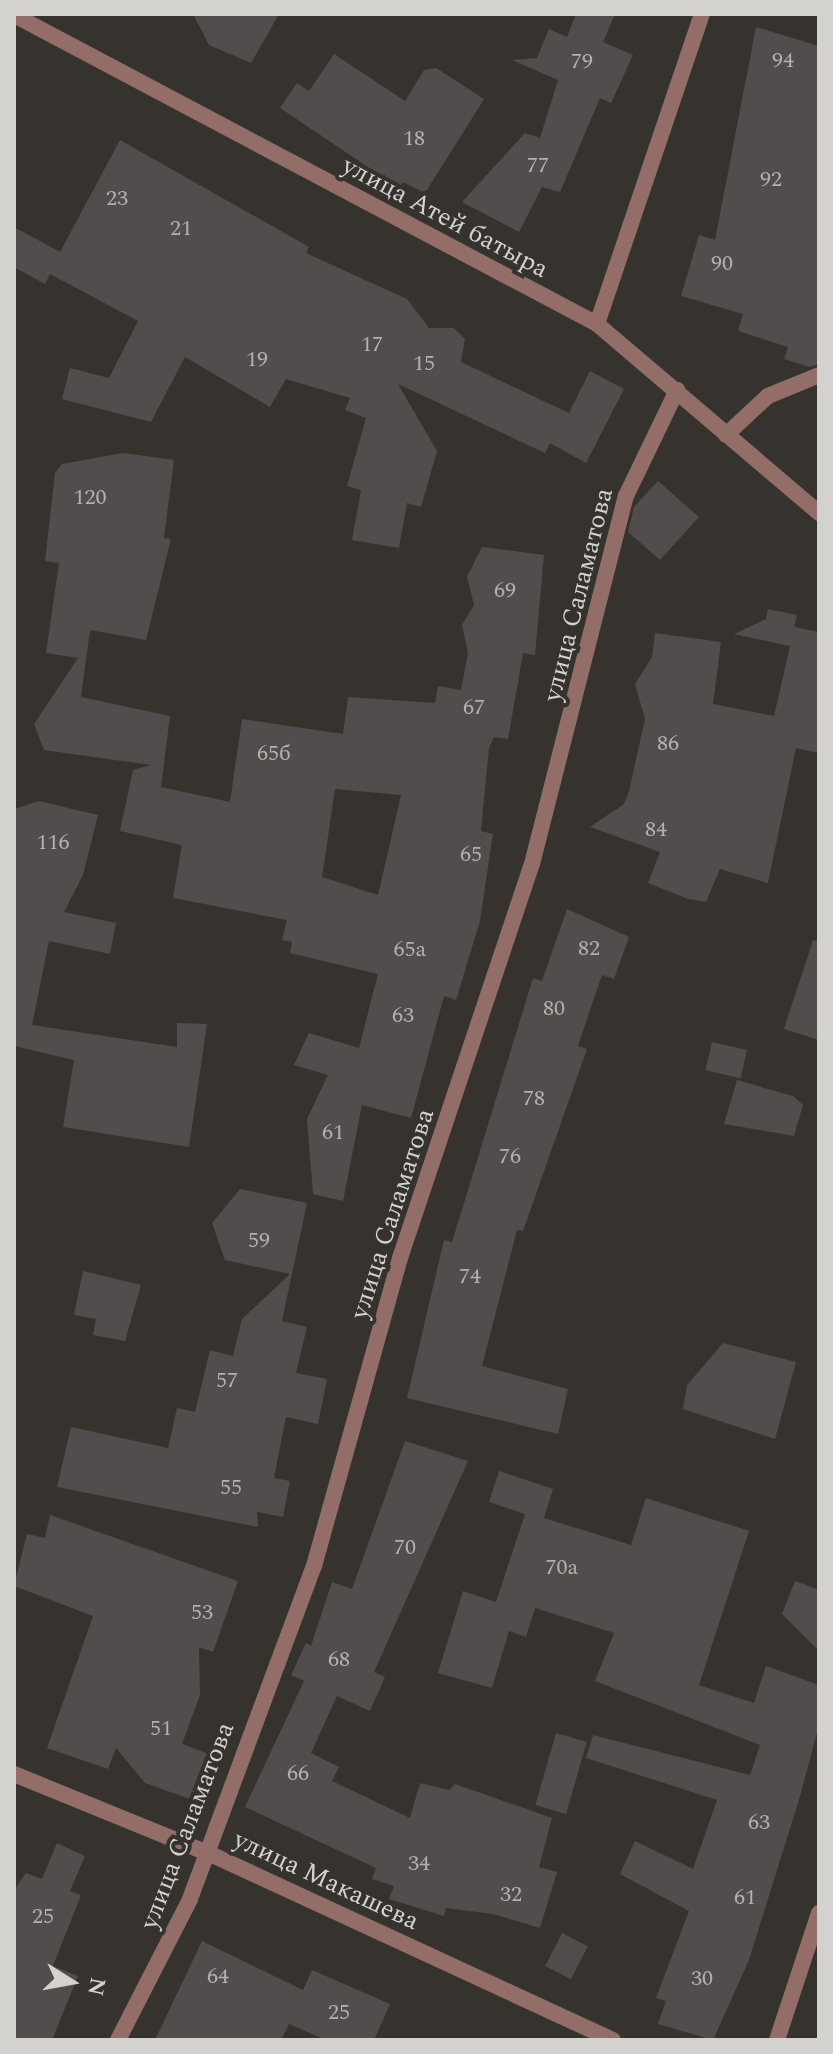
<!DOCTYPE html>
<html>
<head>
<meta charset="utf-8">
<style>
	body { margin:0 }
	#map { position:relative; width:833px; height:2054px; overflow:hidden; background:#36332f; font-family:Spectral,serif }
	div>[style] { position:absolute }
	.building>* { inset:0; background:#524c4c; transform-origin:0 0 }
	.minor>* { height:16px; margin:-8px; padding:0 8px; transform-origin:8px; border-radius:8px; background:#936e68 }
	.tertiary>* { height:16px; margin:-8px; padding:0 8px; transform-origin:8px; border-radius:8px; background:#936e68 }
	span { translate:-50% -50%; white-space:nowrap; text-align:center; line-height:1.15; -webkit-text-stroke:8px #36332f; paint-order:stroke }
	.number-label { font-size:22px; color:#b3b0ae }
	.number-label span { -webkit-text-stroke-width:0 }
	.street-label { font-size:26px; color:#d3d2cf }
	.frame { position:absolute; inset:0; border:16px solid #d3d2cf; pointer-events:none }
	.north { position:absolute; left:32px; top:1942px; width:80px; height:80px; -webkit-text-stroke:6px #36332f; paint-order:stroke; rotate:101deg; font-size:22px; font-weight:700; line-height:32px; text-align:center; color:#d3d2cf }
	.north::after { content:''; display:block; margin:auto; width:28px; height:36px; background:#d3d2cf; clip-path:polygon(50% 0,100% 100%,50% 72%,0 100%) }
</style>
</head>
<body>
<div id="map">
	<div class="building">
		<i style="clip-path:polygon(193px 14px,279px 14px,251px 63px,209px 45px)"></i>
		<i style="clip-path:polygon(576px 14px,615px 14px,603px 42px,633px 55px,611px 103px,600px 98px,560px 192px,542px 187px,519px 232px,462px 202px,525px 133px,540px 138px,558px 80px,512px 60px,537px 58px,549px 29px,567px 37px)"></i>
		<i style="clip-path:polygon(756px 27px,819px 46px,819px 364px,809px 367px,784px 359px,788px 347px,738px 331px,743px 314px,681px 296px,699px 235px,715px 240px)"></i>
		<i style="clip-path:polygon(334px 54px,405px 101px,424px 70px,436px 68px,484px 99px,425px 193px,403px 182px,399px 188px,280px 108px,297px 83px,309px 91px)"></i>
		<i style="clip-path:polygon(120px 140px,309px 247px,306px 253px,407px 299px,429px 328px,454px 328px,465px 339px,461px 362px,569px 413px,590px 371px,624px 389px,586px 463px,550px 443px,545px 453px,398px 384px,437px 451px,421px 507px,407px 503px,399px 548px,352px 540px,361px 490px,347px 486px,366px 418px,345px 410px,350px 398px,286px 379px,270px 407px,185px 357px,151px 422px,62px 399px,70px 368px,109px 378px,138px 321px,50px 274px,45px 284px,14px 267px,14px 227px,60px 252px)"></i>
		<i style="clip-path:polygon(evenodd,123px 453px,174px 460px,164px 538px,171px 539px,146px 640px,90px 630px,81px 697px,170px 716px,161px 787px,230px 802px,242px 719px,343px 734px,348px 697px,435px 703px,438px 686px,461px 690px,468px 653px,462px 625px,474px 605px,467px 577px,482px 547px,544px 555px,535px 655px,523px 653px,508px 739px,494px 737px,489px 748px,481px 831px,493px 834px,480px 921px,456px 1000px,444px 996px,411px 1118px,362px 1105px,343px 1201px,313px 1194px,307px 1119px,328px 1075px,294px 1065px,309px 1033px,359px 1048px,378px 974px,290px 953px,292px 942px,282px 940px,287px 920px,173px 898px,182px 845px,120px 831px,133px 770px,151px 765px,44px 750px,34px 724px,78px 658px,46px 653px,59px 563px,45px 561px,55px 473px,62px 464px,123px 453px,335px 789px,401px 795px,378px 895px,322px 877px,335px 789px)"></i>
		<i style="clip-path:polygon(658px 481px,699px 517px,660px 560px,628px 532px,634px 507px)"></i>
		<i style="clip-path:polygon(768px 609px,797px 615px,794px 627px,819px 632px,819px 753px,796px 748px,768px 883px,720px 869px,706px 902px,688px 899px,648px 883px,660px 852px,590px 827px,624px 804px,629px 791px,645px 719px,635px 684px,652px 657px,655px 633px,721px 642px,713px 704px,774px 716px,790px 646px,734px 634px,766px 619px)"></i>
		<i style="clip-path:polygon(39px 801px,98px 815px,83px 875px,64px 912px,116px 923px,110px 954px,49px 941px,32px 1025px,177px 1047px,177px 1023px,207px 1024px,189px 1147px,63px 1127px,74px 1060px,14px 1046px,14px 809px)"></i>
		<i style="clip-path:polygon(567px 909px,629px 937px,614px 979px,602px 975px,578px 1046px,587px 1049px,523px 1231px,517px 1230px,482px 1366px,568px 1389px,558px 1434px,407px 1398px,444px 1240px,452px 1242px,533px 978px,542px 981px)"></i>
		<i style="clip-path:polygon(813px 940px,819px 941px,819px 1040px,784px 1029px)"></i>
		<i style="left:712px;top:1042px;width:36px;height:29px;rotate:13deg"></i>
		<i style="clip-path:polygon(737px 1080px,793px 1096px,803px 1105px,794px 1136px,724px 1124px)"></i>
		<i style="clip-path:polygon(240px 1189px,307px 1203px,282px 1321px,307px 1327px,296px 1373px,327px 1379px,318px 1424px,286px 1417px,274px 1478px,290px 1481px,283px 1517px,257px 1512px,258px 1527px,57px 1487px,71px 1427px,168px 1448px,177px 1408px,195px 1412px,210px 1350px,233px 1356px,242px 1319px,290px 1274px,225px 1260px,212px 1223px)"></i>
		<i style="clip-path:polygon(83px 1271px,141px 1285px,125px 1341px,93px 1335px,96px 1319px,74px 1315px)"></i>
		<i style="clip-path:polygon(723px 1343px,796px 1362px,775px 1439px,683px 1409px,687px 1385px)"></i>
		<i style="clip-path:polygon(405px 1441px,468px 1461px,374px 1672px,385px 1677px,370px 1711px,337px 1696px,311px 1753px,339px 1767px,332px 1781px,410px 1818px,420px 1783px,449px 1790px,455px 1784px,552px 1818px,539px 1867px,557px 1872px,540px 1928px,493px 1914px,446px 1908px,444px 1916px,389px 1899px,394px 1886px,372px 1879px,376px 1868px,245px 1807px,304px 1681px,291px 1675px,306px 1643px,311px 1646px,332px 1582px,352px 1589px)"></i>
		<i style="clip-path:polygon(499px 1471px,553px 1489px,544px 1518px,631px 1545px,646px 1498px,749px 1531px,699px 1685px,754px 1703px,766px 1666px,819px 1685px,819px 1725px,801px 1793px,749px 1960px,713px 2040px,658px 2024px,666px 2001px,656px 1998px,689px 1911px,620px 1874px,635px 1841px,693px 1869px,717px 1800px,586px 1758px,593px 1735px,750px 1775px,760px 1745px,595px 1681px,614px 1633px,535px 1608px,526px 1637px,509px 1631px,492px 1688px,438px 1673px,463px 1591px,496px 1602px,525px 1514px,489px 1502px)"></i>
		<i style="clip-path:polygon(50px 1515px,238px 1581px,213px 1652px,199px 1647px,200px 1695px,182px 1744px,209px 1754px,193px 1800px,145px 1783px,116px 1748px,108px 1769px,47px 1748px,93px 1616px,14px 1586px,27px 1534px,45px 1538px)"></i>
		<i style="clip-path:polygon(795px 1581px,819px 1590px,819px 1651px,782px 1614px)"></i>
		<i style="left:556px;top:1733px;width:32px;height:75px;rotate:16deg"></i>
		<i style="clip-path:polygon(57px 1843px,85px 1856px,70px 1891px,81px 1895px,53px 1966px,78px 1976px,52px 2040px,14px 2040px,14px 1890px,26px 1873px,42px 1879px)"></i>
		<i style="left:562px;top:1933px;width:29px;height:37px;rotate:27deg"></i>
		<i style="clip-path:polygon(202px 1941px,303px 1990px,312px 1970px,390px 2004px,374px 2040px,326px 2040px,289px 2024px,281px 2040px,155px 2040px)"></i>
	</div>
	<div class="minor">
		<i style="left:14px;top:15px;width:660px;rotate:27.92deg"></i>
		<i style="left:597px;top:324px;width:292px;rotate:40.4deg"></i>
		<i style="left:597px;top:324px;width:327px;rotate:-71.3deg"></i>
		<i style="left:726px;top:435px;width:57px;rotate:-42.9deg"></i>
		<i style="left:768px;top:396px;width:55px;rotate:-22.4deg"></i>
		<i style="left:118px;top:2040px;width:158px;rotate:-62.9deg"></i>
		<i style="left:190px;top:1899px;width:355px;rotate:-69.6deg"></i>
		<i style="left:314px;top:1566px;width:320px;rotate:-74.4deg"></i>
		<i style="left:400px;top:1258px;width:416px;rotate:-71.5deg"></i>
		<i style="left:532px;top:864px;width:380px;rotate:-75.7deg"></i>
		<i style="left:626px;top:496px;width:118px;rotate:-64.3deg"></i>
		<i style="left:777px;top:2040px;width:134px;rotate:-71.7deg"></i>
	</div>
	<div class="tertiary">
		<i style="left:14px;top:1774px;width:209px;rotate:22.2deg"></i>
		<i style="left:208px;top:1853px;width:446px;rotate:24.8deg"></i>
	</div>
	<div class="number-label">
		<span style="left:783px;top:61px">94</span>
		<span style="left:582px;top:62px">79</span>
		<span style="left:414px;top:139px">18</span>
		<span style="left:538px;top:166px">77</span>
		<span style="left:771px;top:180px">92</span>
		<span style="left:117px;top:199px">23</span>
		<span style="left:181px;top:229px">21</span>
		<span style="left:722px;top:264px">90</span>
		<span style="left:372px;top:345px">17</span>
		<span style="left:257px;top:360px">19</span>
		<span style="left:424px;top:364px">15</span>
		<span style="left:90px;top:498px">120</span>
		<span style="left:505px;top:591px">69</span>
		<span style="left:474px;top:708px">67</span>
		<span style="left:668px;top:744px">86</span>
		<span style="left:274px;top:754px">65б</span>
		<span style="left:656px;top:830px">84</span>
		<span style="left:53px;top:843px">116</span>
		<span style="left:471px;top:855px">65</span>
		<span style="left:589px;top:949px">82</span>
		<span style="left:410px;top:950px">65а</span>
		<span style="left:554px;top:1009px">80</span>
		<span style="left:403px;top:1016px">63</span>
		<span style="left:534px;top:1099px">78</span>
		<span style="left:333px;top:1133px">61</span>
		<span style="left:510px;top:1157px">76</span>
		<span style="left:259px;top:1241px">59</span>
		<span style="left:470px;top:1277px">74</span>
		<span style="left:227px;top:1381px">57</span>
		<span style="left:231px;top:1488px">55</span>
		<span style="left:405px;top:1548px">70</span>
		<span style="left:562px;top:1568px">70а</span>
		<span style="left:202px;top:1613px">53</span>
		<span style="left:339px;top:1660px">68</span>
		<span style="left:161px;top:1729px">51</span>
		<span style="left:298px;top:1774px">66</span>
		<span style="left:759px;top:1823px">63</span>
		<span style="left:419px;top:1864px">34</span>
		<span style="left:511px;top:1895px">32</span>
		<span style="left:745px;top:1898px">61</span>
		<span style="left:43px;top:1917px">25</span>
		<span style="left:218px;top:1977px">64</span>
		<span style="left:702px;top:1979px">30</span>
		<span style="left:339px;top:2013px">25</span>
	</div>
	<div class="street-label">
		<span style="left:445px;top:218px;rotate:28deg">улица Атей батыра</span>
		<span style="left:579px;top:595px;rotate:-76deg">улица Саламатова</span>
		<span style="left:393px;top:1214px;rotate:-72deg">улица Саламатова</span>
		<span style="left:188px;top:1826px;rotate:-69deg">улица Саламатова</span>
		<span style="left:326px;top:1881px;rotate:25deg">улица Макашева</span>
	</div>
	<div class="frame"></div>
	<div class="north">N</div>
</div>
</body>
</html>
